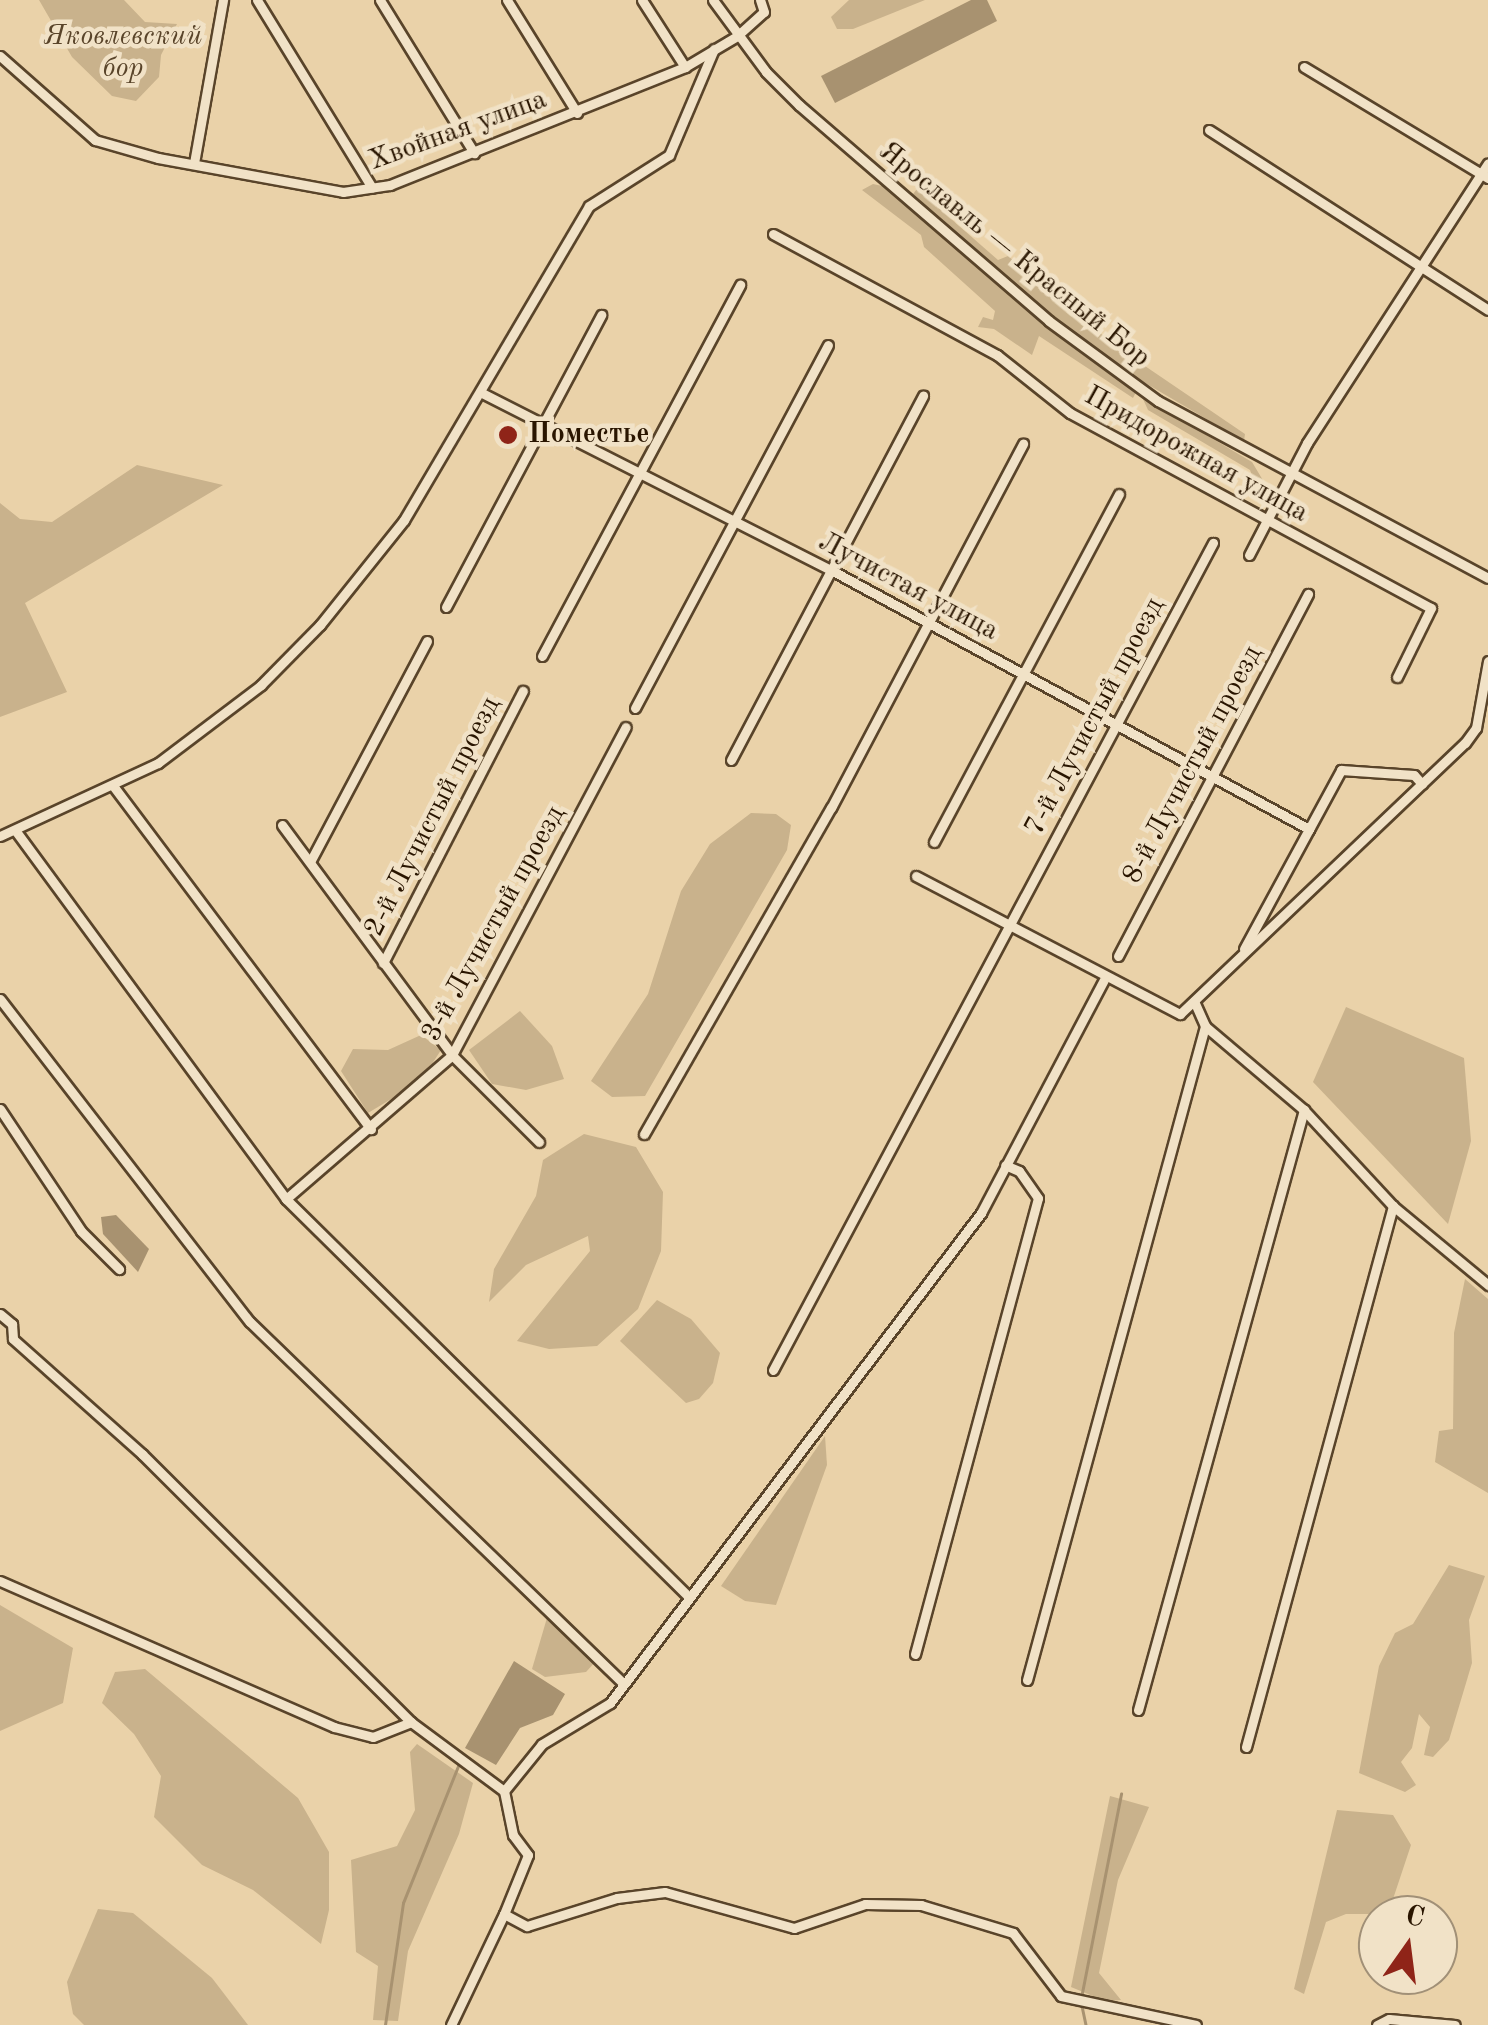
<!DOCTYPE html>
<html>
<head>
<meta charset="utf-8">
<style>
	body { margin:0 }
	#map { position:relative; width:1488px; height:2025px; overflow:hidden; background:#ead2a9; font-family:"Old Standard TT",serif }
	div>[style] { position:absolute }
	.green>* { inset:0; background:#c9b28c }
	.water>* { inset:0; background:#a89270 }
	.stream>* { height:2.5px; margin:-1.25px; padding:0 1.25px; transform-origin:1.25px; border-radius:1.25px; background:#a89270 }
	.roads { filter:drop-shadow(2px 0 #59442a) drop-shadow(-2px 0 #59442a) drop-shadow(0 2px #59442a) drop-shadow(0 -2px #59442a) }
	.minor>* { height:9px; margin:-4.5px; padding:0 4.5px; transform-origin:4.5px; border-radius:4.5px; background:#f1e2c7 }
	.dots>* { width:28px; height:28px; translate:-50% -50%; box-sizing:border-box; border:5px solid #f1e2c7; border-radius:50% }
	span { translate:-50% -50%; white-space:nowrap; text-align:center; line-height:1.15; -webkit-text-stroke:9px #f1e2c7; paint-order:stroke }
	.park-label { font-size:28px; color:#59442a; font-style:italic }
	.street-label { font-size:28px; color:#291500 }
	.poi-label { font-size:28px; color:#291500; font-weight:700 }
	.left { translate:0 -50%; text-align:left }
	.north { position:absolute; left:1358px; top:1895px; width:100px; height:100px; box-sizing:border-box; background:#f1e2c7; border:2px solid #a19077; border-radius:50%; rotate:14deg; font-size:28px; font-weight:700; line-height:40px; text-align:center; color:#291500 }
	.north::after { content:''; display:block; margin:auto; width:35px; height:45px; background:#8f2418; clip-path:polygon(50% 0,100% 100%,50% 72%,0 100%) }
</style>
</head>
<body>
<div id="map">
	<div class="green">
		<i style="clip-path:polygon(39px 0,124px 0,145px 22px,177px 24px,161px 55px,159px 77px,136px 101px,112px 96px,72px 57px)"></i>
		<i style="clip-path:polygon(849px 0,925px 0,853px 29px,837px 29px,831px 17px)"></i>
		<i style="clip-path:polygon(873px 184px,887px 187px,1005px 291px,1136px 392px,1133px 398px,1039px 336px,1032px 355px,994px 329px,978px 327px,983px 317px,993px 320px,995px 311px,924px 247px,921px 235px,862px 190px)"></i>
		<i style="clip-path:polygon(917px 189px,998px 260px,1008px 256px,1117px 347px,1245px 434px,1244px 441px,1123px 370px,1049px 314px,913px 194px)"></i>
		<i style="clip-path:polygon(1142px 397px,1252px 462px,1267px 487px,1258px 492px,1250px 470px,1148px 410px)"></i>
		<i style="clip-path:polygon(137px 465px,223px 485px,25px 603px,67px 692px,0 717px,0 503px,20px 519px,52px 522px)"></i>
		<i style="clip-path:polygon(751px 813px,776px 814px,791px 825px,787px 850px,645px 1096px,612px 1097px,591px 1081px,648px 994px,681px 891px,710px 844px)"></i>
		<i style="clip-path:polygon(1346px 1007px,1464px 1058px,1471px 1141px,1448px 1224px,1313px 1082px)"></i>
		<i style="clip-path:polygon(520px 1011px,552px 1046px,564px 1079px,526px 1090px,492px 1084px,469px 1050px)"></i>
		<i style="clip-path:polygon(421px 1035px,441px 1050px,421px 1081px,368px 1113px,341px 1071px,353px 1049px,388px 1050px)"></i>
		<i style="clip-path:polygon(584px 1134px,636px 1147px,663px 1192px,661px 1251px,638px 1309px,597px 1346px,549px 1349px,517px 1341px,590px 1251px,588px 1236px,526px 1265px,489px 1302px,494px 1269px,536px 1196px,543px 1160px)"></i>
		<i style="clip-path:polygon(1465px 1279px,1488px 1299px,1488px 1493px,1435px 1462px,1439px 1431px,1453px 1429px,1454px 1333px)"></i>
		<i style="clip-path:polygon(657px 1300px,691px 1319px,720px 1353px,713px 1383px,699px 1399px,686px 1403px,620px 1341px)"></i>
		<i style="clip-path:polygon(825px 1436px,827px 1465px,776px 1605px,745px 1601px,721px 1586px)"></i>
		<i style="clip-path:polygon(1449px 1565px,1485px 1576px,1469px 1620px,1472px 1663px,1449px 1740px,1433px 1757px,1424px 1755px,1430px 1727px,1419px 1714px,1412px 1748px,1401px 1762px,1416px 1785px,1405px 1792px,1359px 1773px,1379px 1666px,1395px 1633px,1413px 1624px)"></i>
		<i style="clip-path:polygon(0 1605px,73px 1648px,63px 1703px,0 1731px)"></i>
		<i style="clip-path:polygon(549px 1611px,596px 1661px,586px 1672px,545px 1677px,532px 1669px)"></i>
		<i style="clip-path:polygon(145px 1669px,298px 1798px,329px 1852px,329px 1910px,321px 1944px,253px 1890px,202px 1865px,154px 1817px,161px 1776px,134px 1734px,102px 1703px,115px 1672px)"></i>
		<i style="clip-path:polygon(417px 1744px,473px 1783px,459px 1834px,408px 1951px,398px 2021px,373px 2020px,378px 1966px,356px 1952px,351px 1860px,397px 1846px,415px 1810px,410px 1752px)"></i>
		<i style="clip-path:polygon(1110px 1796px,1149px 1807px,1118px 1880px,1099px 1973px,1121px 2000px,1105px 2001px,1071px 1987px)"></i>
		<i style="clip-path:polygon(1337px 1810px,1393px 1815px,1411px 1845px,1388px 1914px,1346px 1914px,1326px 1922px,1304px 1994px,1294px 1989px)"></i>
		<i style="clip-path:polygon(98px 1909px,133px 1913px,212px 1978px,248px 2025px,84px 2025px,73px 2014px,67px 1982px)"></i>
	</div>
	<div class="water">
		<i style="clip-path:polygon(971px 0,987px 0,997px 21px,835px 103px,821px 76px)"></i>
		<i style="clip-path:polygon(116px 1215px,149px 1249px,138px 1272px,103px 1234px,101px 1217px)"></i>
		<i style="clip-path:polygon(514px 1661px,565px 1694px,553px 1715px,520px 1728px,496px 1765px,465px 1748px)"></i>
	</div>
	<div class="stream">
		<i style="left:1081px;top:1998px;width:208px;rotate:-78.9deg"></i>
		<i style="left:1082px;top:2006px;width:19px;rotate:78deg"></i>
		<i style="left:385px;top:2025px;width:123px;rotate:-81.6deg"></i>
		<i style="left:403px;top:1903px;width:148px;rotate:-68.1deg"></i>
	</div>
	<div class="roads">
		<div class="minor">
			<i style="left:257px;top:0;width:220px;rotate:58.5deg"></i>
			<i style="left:380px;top:0;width:180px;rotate:58.4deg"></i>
			<i style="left:507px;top:0;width:133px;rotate:58.2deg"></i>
			<i style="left:642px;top:0;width:80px;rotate:57.3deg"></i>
			<i style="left:713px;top:0;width:89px;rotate:53.6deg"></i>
			<i style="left:766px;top:72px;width:47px;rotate:45deg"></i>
			<i style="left:799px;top:105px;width:330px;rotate:40.8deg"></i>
			<i style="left:1049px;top:321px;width:135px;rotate:36.3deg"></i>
			<i style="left:1158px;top:401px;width:374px;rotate:28.2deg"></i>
			<i style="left:0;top:56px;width:127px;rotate:41.5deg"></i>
			<i style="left:95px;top:140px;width:66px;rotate:15.9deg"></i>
			<i style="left:158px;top:158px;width:188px;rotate:10.4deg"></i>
			<i style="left:343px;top:192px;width:48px;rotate:-8.5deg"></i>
			<i style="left:390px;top:185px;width:318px;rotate:-21.8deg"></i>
			<i style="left:685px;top:67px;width:61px;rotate:-30.8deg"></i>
			<i style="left:737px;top:36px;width:36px;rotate:-42deg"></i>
			<i style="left:764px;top:12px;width:13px;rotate:-108deg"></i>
			<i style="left:1304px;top:67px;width:215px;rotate:31.1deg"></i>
			<i style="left:1209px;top:130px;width:332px;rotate:32.8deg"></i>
			<i style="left:194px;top:163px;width:166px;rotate:-79.9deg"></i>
			<i style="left:773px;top:234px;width:255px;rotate:28.4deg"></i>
			<i style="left:997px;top:355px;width:93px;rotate:38.5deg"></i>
			<i style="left:1070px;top:413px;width:410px;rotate:28.4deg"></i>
			<i style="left:1431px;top:608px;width:77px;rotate:116.2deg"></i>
			<i style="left:482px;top:393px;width:391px;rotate:26.9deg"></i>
			<i style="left:831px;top:570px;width:544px;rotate:28.45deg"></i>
			<i style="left:1249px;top:555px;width:126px;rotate:-62.6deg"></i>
			<i style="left:1307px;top:443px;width:333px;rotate:-57.1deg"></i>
			<i style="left:446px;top:607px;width:331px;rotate:-62deg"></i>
			<i style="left:542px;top:656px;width:421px;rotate:-61.9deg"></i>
			<i style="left:635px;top:708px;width:411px;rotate:-62deg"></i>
			<i style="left:731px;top:760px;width:412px;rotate:-62.2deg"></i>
			<i style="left:114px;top:787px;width:428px;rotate:53.1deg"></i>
			<i style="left:282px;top:825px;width:286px;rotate:53.5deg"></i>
			<i style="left:452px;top:1055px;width:123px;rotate:45deg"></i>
			<i style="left:15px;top:830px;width:458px;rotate:53.7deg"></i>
			<i style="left:286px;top:1199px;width:566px;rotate:44.64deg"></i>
			<i style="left:0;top:836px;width:174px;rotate:-24.8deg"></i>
			<i style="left:158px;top:763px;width:129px;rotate:-37.1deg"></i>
			<i style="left:261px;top:685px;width:84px;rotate:-45.5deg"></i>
			<i style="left:320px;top:625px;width:134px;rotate:-51.3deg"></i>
			<i style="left:404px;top:520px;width:364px;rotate:-59.5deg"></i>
			<i style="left:589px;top:206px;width:95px;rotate:-32.5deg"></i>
			<i style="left:669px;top:155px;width:115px;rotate:-67deg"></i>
			<i style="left:934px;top:842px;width:394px;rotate:-62deg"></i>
			<i style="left:310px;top:862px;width:250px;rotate:-62.1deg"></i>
			<i style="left:916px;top:876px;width:298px;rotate:27.6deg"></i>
			<i style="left:1180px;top:1014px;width:393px;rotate:-43.6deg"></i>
			<i style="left:1465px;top:743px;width:19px;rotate:-54deg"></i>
			<i style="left:1476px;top:728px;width:68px;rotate:-79.8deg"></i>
			<i style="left:1244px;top:949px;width:204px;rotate:-61.5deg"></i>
			<i style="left:1341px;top:770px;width:73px;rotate:3.9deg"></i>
			<i style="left:1414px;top:775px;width:12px;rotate:48deg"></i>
			<i style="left:1118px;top:956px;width:409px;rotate:-62.3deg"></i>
			<i style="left:383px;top:963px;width:306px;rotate:-62.8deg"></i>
			<i style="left:0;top:999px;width:408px;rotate:52.3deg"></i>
			<i style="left:250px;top:1322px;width:520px;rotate:44.07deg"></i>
			<i style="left:1194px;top:1001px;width:27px;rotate:66deg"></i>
			<i style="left:1205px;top:1026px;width:130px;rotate:40.3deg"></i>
			<i style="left:1304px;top:1110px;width:131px;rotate:47.2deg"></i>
			<i style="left:1393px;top:1206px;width:124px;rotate:39.7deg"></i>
			<i style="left:0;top:1109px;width:146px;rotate:56.4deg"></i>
			<i style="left:81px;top:1231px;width:54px;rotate:45deg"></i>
			<i style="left:644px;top:1134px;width:376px;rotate:-60.2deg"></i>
			<i style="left:831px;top:808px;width:412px;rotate:-62.2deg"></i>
			<i style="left:286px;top:1199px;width:220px;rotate:-40.9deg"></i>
			<i style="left:452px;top:1055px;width:371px;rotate:-62.1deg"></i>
			<i style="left:0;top:1314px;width:16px;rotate:40deg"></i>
			<i style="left:12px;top:1324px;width:15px;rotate:86deg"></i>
			<i style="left:13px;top:1339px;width:173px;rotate:41.7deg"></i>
			<i style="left:142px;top:1454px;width:380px;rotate:44.9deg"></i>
			<i style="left:773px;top:1370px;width:937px;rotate:-61.99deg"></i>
			<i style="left:0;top:1581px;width:365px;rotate:23.6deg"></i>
			<i style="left:334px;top:1727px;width:40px;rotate:14.4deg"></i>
			<i style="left:373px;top:1737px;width:41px;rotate:-21.5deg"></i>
			<i style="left:411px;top:1722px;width:116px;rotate:36.6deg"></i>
			<i style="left:504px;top:1791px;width:45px;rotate:78.4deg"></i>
			<i style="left:513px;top:1835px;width:25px;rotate:53deg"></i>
			<i style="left:528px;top:1855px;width:64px;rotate:112.1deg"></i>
			<i style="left:504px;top:1914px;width:26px;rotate:28deg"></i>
			<i style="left:527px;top:1926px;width:94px;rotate:-17.3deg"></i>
			<i style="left:617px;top:1898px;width:48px;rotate:-7.1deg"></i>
			<i style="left:665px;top:1892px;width:134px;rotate:15.6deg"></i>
			<i style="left:794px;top:1928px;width:75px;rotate:-18.7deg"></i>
			<i style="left:865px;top:1904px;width:56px;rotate:1deg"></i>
			<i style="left:921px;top:1905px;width:96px;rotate:16.9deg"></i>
			<i style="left:1013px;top:1933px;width:79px;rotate:52.7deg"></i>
			<i style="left:1061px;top:1996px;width:138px;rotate:12.1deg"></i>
			<i style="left:915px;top:1654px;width:472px;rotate:-74.9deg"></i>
			<i style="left:1038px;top:1198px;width:33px;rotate:-125deg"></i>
			<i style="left:1019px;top:1171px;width:15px;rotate:-157deg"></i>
			<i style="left:1027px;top:1680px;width:678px;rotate:-74.77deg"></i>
			<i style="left:1138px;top:1710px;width:623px;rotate:-74.54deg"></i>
			<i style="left:1246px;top:1747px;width:561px;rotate:-74.8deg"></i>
			<i style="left:504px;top:1791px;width:60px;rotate:-51deg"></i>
			<i style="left:542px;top:1744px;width:79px;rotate:-31.1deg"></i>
			<i style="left:610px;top:1703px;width:615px;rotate:-52.87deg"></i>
			<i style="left:981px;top:1213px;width:263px;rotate:-62.2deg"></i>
			<i style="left:451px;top:2025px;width:123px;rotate:-64.5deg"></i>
			<i style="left:1377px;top:2025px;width:13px;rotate:-27deg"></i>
			<i style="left:1389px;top:2019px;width:66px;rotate:5.2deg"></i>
		</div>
	</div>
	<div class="dots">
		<i style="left:508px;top:435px;background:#8f2418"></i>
	</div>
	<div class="park-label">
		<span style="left:123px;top:53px">Яковлевский<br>бор</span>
	</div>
	<div class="street-label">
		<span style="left:458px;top:131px;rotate:-20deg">Хвойная улица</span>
		<span style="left:1014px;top:255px;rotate:39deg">Ярославль — Красный Бор</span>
		<span style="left:1196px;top:455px;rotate:29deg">Придорожная улица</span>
		<span style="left:908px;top:587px;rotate:28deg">Лучистая улица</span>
		<span style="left:1095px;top:717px;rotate:-62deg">7-й Лучистый проезд</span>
		<span style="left:1193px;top:765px;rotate:-62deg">8-й Лучистый проезд</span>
		<span style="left:433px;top:817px;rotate:-63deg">2-й Лучистый проезд</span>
		<span style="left:494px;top:924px;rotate:-61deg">3-й Лучистый проезд</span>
	</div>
	<div class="poi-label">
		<span class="left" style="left:528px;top:435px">Поместье</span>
	</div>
	<div class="north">С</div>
</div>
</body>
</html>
